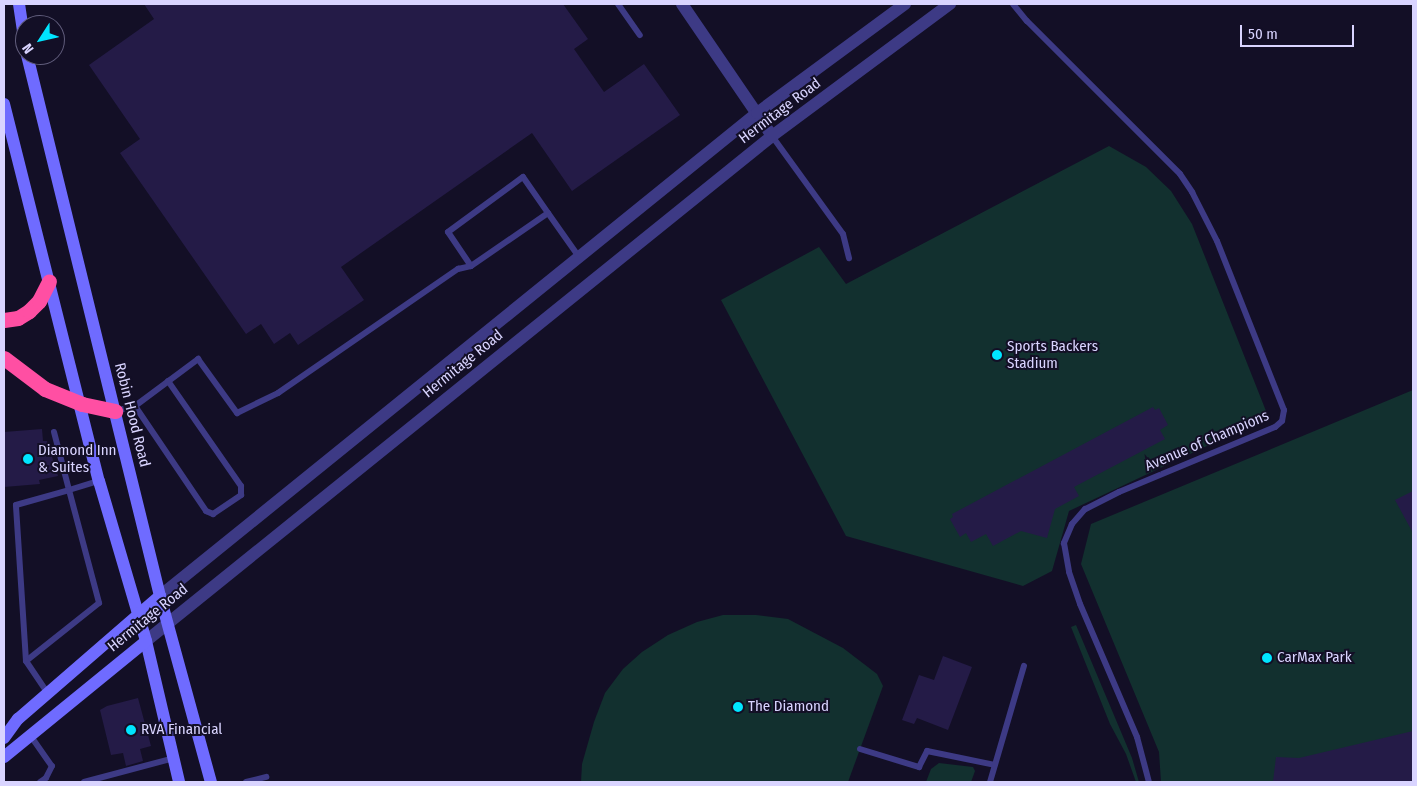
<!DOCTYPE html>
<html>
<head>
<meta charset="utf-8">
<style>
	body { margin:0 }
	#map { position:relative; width:1417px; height:786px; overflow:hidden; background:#130f26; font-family:"Fira Sans Condensed",sans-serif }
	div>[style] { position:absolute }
	.green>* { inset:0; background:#12302f }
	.building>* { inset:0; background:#241b47 }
	.service>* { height:6px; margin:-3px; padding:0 3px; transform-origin:3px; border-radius:3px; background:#3d3a85 }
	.tertiary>* { height:12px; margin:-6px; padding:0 6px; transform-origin:6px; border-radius:6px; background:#3d3a85 }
	.secondary>* { height:12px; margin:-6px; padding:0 6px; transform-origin:6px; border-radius:6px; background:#6f6bff }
	.motorway>* { height:15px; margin:-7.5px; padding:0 7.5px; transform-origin:7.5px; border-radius:7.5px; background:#ff4fa3 }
	.dots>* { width:14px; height:14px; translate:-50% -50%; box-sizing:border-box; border:2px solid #130f26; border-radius:50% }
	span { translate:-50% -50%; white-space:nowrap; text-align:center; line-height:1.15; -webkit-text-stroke:4px #130f26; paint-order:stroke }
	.street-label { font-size:15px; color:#d9d4ff }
	.poi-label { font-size:15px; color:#d9d4ff }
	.left { translate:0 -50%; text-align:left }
	.frame { position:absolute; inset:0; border:5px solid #d9d4ff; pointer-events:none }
	.north { position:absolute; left:15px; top:15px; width:50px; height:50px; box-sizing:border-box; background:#130f26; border:1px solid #625e7d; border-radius:50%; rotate:235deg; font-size:14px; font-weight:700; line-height:20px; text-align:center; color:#d9d4ff }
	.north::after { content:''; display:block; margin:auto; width:18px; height:22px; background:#00e5ff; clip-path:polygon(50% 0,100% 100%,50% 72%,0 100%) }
	.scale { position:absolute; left:1240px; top:25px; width:114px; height:22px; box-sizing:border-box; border:2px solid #d9d4ff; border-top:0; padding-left:6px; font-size:15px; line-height:18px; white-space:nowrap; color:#d9d4ff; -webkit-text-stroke:4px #130f26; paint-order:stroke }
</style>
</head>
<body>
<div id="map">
	<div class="green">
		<i style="clip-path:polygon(1109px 146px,1146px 167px,1171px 191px,1192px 224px,1266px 411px,1260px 421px,1069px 511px,1052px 571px,1023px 586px,846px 536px,721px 300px,819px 247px,846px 284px)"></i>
		<i style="clip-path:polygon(1413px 390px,1413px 782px,1161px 782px,1159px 752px,1081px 564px,1091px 524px)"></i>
		<i style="clip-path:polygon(723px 615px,756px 615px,788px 619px,843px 648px,877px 674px,883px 686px,848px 782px,581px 782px,582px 764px,594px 722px,605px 693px,623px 669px,642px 652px,668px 635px,697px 622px)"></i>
		<i style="clip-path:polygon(1076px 625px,1132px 758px,1139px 782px,1136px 782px,1126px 754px,1110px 724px,1071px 627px)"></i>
		<i style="clip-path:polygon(939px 763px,973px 767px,975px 771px,971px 782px,926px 782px,931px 769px)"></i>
	</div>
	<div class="building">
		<i style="clip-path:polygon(144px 4px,563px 4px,588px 39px,574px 49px,604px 92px,644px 64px,680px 115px,572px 191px,532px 133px,341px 267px,364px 300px,298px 345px,290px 333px,274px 344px,261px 324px,246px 334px,120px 153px,140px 139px,89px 65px,154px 19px)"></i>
		<i style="clip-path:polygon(1153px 407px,1155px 410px,1159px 408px,1168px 425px,1160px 430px,1165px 439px,1074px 487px,1079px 496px,1055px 509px,1047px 538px,1021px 531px,993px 546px,986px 534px,971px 542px,966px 533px,960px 537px,950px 519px,953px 517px,952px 514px)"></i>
		<i style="clip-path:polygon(42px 429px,43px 441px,47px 441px,58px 476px,39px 480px,40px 484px,4px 487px,4px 432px)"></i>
		<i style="clip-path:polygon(1413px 491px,1413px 533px,1395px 500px)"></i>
		<i style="clip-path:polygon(943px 656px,972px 667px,948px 730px,917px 718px,914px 724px,902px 720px,919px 675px,934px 680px)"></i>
		<i style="clip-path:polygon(138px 698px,151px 746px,140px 749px,143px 761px,126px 766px,123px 753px,111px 755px,100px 710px,107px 706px)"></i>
		<i style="clip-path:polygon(1413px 731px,1413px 782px,1273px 782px,1276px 757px,1299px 758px)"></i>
	</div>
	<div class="service">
		<i style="left:618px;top:4px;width:38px;rotate:55deg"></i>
		<i style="left:1013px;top:4px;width:22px;rotate:51deg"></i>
		<i style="left:1027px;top:21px;width:216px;rotate:45deg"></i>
		<i style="left:1180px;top:174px;width:22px;rotate:56deg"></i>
		<i style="left:1192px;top:192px;width:55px;rotate:63deg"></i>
		<i style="left:1217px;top:241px;width:182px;rotate:68.4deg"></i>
		<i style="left:1284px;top:410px;width:11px;rotate:100deg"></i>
		<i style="left:1282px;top:421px;width:9px;rotate:139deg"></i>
		<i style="left:1275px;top:427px;width:169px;rotate:157.4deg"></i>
		<i style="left:1119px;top:492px;width:38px;rotate:153deg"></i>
		<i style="left:1085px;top:509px;width:20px;rotate:131deg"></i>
		<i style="left:1072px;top:524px;width:21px;rotate:113deg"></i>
		<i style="left:1064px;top:543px;width:29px;rotate:80deg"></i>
		<i style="left:1069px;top:572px;width:34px;rotate:71deg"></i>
		<i style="left:1080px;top:604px;width:145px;rotate:66.8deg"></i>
		<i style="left:1137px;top:737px;width:47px;rotate:75.1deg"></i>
		<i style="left:772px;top:136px;width:121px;rotate:54.1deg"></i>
		<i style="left:843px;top:234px;width:25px;rotate:76deg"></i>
		<i style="left:471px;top:266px;width:41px;rotate:-124.1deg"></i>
		<i style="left:448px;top:232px;width:93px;rotate:-36.3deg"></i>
		<i style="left:523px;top:177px;width:44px;rotate:55.2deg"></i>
		<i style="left:135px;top:406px;width:127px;rotate:55.9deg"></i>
		<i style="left:206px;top:511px;width:8px;rotate:23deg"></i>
		<i style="left:213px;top:514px;width:34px;rotate:-34deg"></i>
		<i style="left:241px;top:495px;width:9px;rotate:-90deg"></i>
		<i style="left:241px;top:486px;width:128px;rotate:-124.8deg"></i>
		<i style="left:116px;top:411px;width:20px;rotate:-15deg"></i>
		<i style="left:135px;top:406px;width:79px;rotate:-36.7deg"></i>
		<i style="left:198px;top:359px;width:67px;rotate:54.2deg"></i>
		<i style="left:237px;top:413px;width:46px;rotate:-26deg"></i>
		<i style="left:278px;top:393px;width:219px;rotate:-34.6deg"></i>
		<i style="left:458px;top:269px;width:13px;rotate:-13deg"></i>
		<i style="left:471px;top:266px;width:93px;rotate:-34.5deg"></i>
		<i style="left:548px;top:213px;width:54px;rotate:54.8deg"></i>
		<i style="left:54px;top:432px;width:60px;rotate:75.5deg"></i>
		<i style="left:69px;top:490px;width:117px;rotate:75.1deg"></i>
		<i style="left:99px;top:603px;width:93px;rotate:141.5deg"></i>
		<i style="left:26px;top:661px;width:156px;rotate:-93.7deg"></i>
		<i style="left:16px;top:505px;width:55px;rotate:-15.8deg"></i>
		<i style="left:69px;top:490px;width:31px;rotate:-17deg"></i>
		<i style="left:26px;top:661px;width:40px;rotate:56deg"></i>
		<i style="left:30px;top:735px;width:38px;rotate:55deg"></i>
		<i style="left:52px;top:766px;width:13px;rotate:117deg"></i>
		<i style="left:46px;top:778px;width:7px;rotate:146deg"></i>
		<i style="left:860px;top:749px;width:62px;rotate:17deg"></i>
		<i style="left:919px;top:767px;width:18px;rotate:-63deg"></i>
		<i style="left:927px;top:751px;width:69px;rotate:11.6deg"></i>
		<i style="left:84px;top:782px;width:93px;rotate:-14.9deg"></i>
		<i style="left:246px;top:782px;width:21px;rotate:-14deg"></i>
		<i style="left:990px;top:782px;width:121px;rotate:-73.7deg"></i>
	</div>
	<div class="tertiary">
		<i style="left:682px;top:4px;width:160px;rotate:55.7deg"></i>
		<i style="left:160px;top:596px;width:768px;rotate:-38.97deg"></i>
		<i style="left:757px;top:113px;width:184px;rotate:-36.4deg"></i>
		<i style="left:146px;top:641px;width:804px;rotate:-38.89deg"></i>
		<i style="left:772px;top:136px;width:222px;rotate:-36.6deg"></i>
	</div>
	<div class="secondary">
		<i style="left:19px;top:4px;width:40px;rotate:81.5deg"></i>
		<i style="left:27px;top:55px;width:557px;rotate:76.19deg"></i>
		<i style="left:160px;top:596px;width:193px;rotate:74.7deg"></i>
		<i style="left:4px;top:104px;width:389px;rotate:75.9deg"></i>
		<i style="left:99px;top:481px;width:167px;rotate:73.6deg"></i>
		<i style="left:146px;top:641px;width:145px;rotate:76.8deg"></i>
		<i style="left:4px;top:738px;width:24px;rotate:-54deg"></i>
		<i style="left:18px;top:719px;width:188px;rotate:-40.9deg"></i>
		<i style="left:4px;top:757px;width:183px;rotate:-39.2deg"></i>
	</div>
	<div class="motorway">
		<i style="left:4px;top:320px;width:14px;rotate:-8deg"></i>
		<i style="left:18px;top:318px;width:13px;rotate:-32deg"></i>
		<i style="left:29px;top:311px;width:14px;rotate:-45deg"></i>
		<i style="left:39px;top:301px;width:22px;rotate:-63deg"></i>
		<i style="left:4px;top:358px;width:51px;rotate:37.1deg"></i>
		<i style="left:45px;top:389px;width:40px;rotate:22deg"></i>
		<i style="left:82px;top:404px;width:34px;rotate:12deg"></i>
	</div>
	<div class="dots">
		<i style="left:997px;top:355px;background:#00e5ff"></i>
		<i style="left:28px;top:459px;background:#00e5ff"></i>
		<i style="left:1267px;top:658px;background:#00e5ff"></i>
		<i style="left:738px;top:707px;background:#00e5ff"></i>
		<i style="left:131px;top:730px;background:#00e5ff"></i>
	</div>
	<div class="street-label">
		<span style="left:780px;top:111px;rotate:-37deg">Hermitage Road</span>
		<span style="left:463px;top:364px;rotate:-39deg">Hermitage Road</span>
		<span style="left:132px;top:415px;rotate:76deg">Robin Hood Road</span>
		<span style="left:1207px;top:441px;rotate:-23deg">Avenue of Champions</span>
		<span style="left:148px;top:618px;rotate:-39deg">Hermitage Road</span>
	</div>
	<div class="poi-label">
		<span class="left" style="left:1007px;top:355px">Sports Backers<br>Stadium</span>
		<span class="left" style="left:38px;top:459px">Diamond Inn<br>&amp; Suites</span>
		<span class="left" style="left:1277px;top:658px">CarMax Park</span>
		<span class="left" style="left:748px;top:707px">The Diamond</span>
		<span class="left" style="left:141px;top:730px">RVA Financial</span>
	</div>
	<div class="frame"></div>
	<div class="north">N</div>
	<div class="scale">50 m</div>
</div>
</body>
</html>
